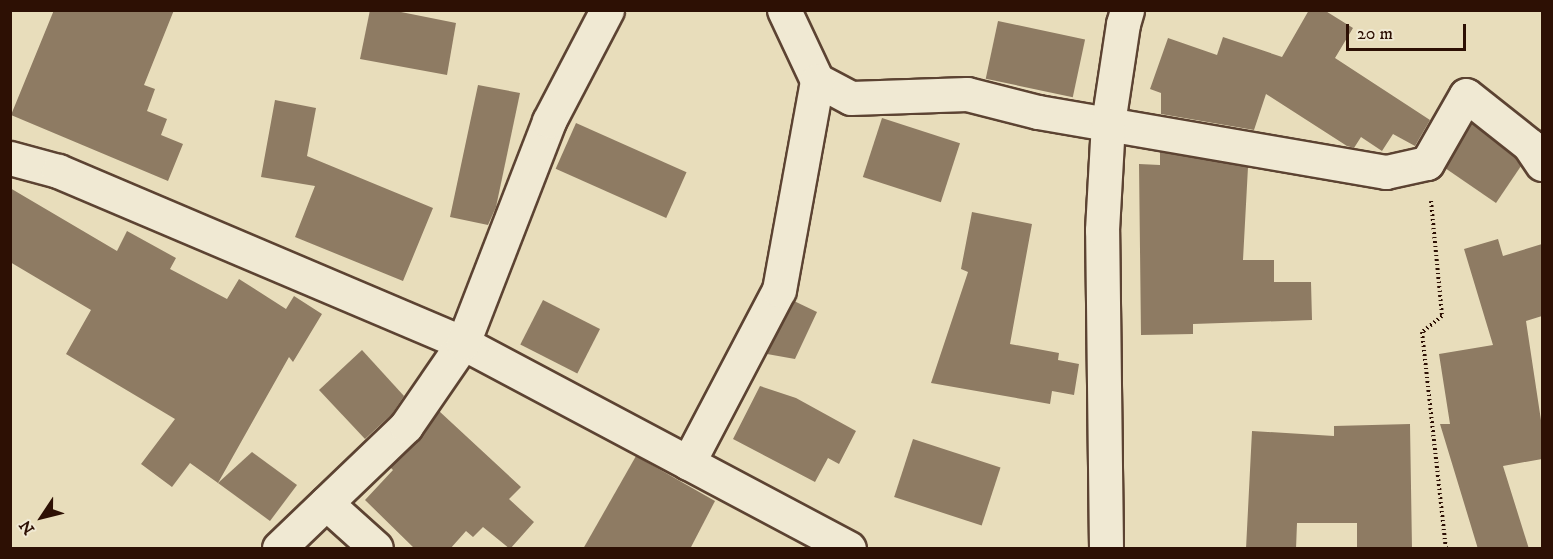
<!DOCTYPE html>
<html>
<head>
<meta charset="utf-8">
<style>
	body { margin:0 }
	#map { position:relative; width:1553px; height:559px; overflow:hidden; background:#e8ddbb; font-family:"IM FELL DW Pica",serif }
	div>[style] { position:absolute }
	.building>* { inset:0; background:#8e7b63; transform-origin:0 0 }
	.path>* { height:4px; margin-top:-2px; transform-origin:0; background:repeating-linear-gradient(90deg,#2d1004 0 1.5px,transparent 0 4.5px) }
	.roads { filter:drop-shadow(2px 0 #5c4332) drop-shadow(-2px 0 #5c4332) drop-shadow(0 2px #5c4332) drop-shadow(0 -2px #5c4332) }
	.minor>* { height:33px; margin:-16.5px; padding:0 16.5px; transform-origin:16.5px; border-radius:16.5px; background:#f0e9d3 }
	span { translate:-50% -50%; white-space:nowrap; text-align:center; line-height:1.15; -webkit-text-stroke:5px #f0e9d3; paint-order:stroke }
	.frame { position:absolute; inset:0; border:12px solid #2d1004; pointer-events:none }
	.north { position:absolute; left:12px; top:487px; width:60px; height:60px; -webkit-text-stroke:4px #f0e9d3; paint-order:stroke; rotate:235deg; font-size:16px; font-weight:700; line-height:24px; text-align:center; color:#2d1004 }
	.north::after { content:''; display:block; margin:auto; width:21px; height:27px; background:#2d1004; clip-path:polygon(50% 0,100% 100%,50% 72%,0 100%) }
	.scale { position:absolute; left:1346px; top:24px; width:120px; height:27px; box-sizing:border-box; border:3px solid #2d1004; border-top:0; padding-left:8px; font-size:18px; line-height:21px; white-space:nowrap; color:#2d1004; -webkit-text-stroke:4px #f0e9d3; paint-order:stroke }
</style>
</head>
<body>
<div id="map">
	<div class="building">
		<i style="clip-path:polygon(54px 10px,174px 10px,144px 85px,155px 89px,147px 111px,167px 119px,161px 135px,183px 144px,168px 181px,11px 115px)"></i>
		<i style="clip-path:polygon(370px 10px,391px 10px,456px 23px,447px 75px,360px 59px)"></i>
		<i style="clip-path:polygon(1309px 10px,1324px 10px,1353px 28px,1335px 58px,1430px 120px,1415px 146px,1393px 134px,1382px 151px,1361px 137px,1354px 148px,1347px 146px,1266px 94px,1254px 130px,1161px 114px,1161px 93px,1150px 89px,1168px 38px,1217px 55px,1223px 37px,1282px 57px)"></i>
		<i style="left:998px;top:21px;width:89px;height:59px;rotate:12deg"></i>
		<i style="clip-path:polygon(478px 85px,520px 93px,496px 207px,488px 225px,450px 217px)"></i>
		<i style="clip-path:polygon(275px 100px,316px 108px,307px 156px,433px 208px,403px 281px,295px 237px,315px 186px,261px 177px)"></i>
		<i style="left:882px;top:118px;width:82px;height:62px;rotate:18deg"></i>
		<i style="left:576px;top:123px;width:121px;height:50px;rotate:24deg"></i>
		<i style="clip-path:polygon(1472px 123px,1515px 158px,1521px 166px,1496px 203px,1445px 168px)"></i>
		<i style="clip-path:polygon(1160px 152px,1248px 167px,1243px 260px,1274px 260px,1274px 282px,1311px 282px,1312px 320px,1193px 324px,1193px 334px,1141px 335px,1139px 164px,1160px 165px)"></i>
		<i style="clip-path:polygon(10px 188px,117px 251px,127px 231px,176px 258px,170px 269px,227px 299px,239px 279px,286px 309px,294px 296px,322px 314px,293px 362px,289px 357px,218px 483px,190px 463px,172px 487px,141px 464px,175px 419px,66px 354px,91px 310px,10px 262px)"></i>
		<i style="clip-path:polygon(972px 212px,1032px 224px,1010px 344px,1059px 353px,1058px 360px,1079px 364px,1074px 395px,1052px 391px,1050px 404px,931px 383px,968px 272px,961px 269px)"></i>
		<i style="clip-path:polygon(1498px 239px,1503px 256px,1542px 244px,1542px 316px,1526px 321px,1542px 427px,1542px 459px,1503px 466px,1529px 549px,1478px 549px,1440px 424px,1450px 424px,1439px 354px,1493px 345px,1464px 249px)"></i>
		<i style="left:543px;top:300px;width:64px;height:50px;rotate:27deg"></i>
		<i style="clip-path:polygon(794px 301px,817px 312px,795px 359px,767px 354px)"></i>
		<i style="clip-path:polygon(362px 350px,404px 396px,392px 414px,365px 439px,319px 390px)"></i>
		<i style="clip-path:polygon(760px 386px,796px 398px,856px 431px,839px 464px,828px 458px,815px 482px,733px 439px)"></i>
		<i style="clip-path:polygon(439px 411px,521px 487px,509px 499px,534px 522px,510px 549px,483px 527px,473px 537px,466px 531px,450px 549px,415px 549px,365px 500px,393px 470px,390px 467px,421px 437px)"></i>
		<i style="clip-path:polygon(1410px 424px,1412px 549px,1357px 549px,1357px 523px,1297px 523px,1296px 549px,1246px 549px,1252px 431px,1334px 436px,1334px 426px)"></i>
		<i style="left:913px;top:439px;width:92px;height:61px;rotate:18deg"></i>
		<i style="clip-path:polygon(252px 452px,297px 485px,270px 521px,218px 483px)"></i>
		<i style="clip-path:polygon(636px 456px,715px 501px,690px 549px,583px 549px)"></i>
	</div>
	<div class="path">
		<i style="left:1431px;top:201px;width:116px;rotate:84.5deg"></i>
		<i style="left:1442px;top:316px;width:26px;rotate:141deg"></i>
		<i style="left:1422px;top:332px;width:217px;rotate:83.7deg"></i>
	</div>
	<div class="roads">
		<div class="minor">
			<i style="left:784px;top:10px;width:77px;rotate:64.8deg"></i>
			<i style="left:817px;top:80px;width:38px;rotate:28deg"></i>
			<i style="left:851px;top:98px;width:116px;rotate:-2deg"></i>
			<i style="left:967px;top:94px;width:73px;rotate:14.2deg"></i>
			<i style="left:1038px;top:112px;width:353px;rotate:9.8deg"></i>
			<i style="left:1386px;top:172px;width:42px;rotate:-12.4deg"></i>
			<i style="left:1427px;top:163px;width:78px;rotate:-60.2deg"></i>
			<i style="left:1466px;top:95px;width:80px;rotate:38.4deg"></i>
			<i style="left:1529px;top:145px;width:23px;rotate:56deg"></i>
			<i style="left:10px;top:158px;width:50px;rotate:15.2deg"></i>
			<i style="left:58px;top:171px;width:440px;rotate:23deg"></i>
			<i style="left:463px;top:343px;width:437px;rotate:28deg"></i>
			<i style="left:688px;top:463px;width:195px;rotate:-62.3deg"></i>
			<i style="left:779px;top:290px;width:213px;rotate:-79.7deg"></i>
			<i style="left:326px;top:503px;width:67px;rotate:42deg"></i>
			<i style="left:279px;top:548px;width:176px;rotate:-43.8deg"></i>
			<i style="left:406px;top:426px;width:101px;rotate:-55.5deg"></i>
			<i style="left:463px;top:343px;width:238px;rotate:-68.8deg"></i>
			<i style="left:549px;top:121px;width:125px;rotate:-62.4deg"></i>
			<i style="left:1106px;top:548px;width:318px;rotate:-90.7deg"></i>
			<i style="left:1102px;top:230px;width:107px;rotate:-86.8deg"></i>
			<i style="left:1108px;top:123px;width:100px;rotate:-81.4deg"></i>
			<i style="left:1123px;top:24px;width:15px;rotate:-74deg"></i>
		</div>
	</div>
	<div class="frame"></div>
	<div class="north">N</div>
	<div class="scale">20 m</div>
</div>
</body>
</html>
